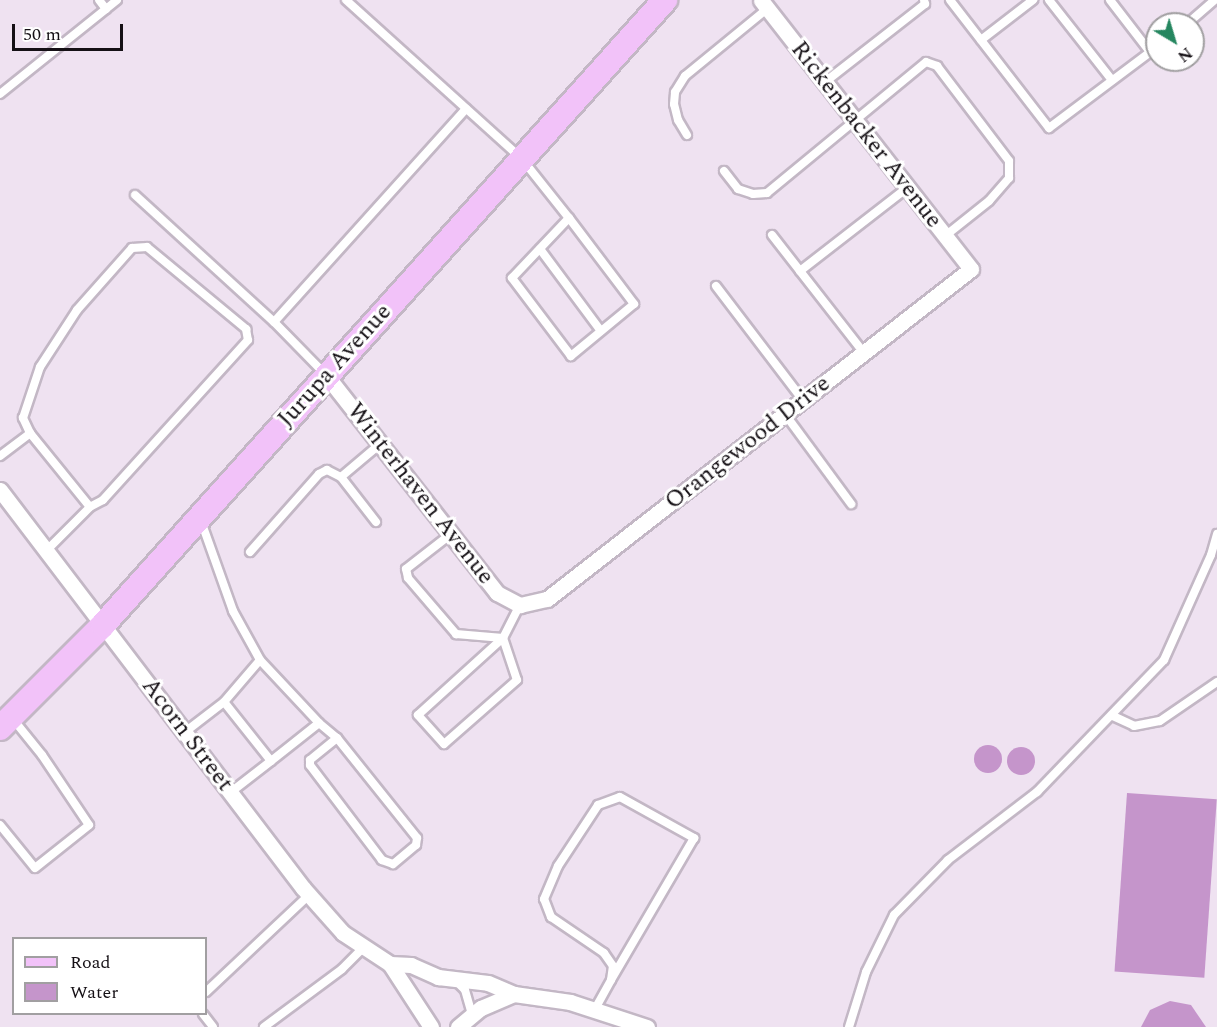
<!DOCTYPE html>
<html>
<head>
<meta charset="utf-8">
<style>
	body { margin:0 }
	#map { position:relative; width:1217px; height:1027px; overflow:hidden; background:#efe2f1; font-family:Spectral,serif }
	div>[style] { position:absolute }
	.water>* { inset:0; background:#c595cb; transform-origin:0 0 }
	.round { border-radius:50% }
	.roads { filter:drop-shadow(2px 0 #c3b7c5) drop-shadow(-2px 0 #c3b7c5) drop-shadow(0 2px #c3b7c5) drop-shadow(0 -2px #c3b7c5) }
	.service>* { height:8px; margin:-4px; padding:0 4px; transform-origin:4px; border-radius:4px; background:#fff }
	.minor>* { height:15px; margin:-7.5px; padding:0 7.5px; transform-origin:7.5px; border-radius:7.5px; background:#fff }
	.primary>* { height:24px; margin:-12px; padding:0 12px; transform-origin:12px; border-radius:12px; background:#f2c2f9 }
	span { translate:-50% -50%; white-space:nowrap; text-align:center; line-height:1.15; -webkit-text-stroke:6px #fff; paint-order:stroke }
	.street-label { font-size:24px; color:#151015 }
	.legend { position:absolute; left:12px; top:937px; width:195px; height:78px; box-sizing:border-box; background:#fff; border:2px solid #a19fa1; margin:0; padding:8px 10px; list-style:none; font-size:18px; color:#151015 }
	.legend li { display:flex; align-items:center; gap:12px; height:30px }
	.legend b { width:30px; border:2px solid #a19fa1 }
	.north { position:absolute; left:1145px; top:12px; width:60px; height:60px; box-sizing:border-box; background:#fff; border:2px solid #a19fa1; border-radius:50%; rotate:142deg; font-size:16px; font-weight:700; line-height:24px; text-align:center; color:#151015 }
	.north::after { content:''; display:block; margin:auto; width:21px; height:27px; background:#25865f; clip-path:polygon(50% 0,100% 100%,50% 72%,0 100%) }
	.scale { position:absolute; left:12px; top:24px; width:111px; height:27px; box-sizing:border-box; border:3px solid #151015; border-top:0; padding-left:8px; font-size:18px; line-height:21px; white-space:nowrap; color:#151015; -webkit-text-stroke:4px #fff; paint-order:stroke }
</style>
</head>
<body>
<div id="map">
	<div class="water">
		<i class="round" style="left:974px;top:745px;width:28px;height:28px"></i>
		<i class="round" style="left:1007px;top:747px;width:28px;height:28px"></i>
		<i style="left:1127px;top:793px;width:90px;height:179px;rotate:4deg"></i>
		<i style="clip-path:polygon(1170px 1001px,1191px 1005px,1206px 1027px,1141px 1027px,1150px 1010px)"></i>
	</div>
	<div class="roads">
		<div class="service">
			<i style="left:346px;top:0;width:237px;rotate:42.1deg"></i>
			<i style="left:522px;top:159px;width:75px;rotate:51.5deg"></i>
			<i style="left:569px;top:218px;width:108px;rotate:52.9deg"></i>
			<i style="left:634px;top:304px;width:82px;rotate:140.5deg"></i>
			<i style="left:571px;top:356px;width:98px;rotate:-127.1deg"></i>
			<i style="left:512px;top:278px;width:83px;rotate:-46.5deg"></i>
			<i style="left:950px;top:0;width:162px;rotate:52.3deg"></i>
			<i style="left:1049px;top:128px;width:135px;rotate:-36.9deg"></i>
			<i style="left:1049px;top:0;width:102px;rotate:51.8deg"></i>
			<i style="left:1110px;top:0;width:66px;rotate:52.4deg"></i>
			<i style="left:106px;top:9px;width:14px;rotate:-39deg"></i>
			<i style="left:1187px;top:24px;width:37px;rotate:-41deg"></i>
			<i style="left:981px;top:40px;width:66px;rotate:-37.6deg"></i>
			<i style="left:825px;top:82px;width:127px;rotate:-38deg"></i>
			<i style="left:925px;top:4px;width:4px;rotate:-104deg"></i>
			<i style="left:0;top:94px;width:136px;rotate:-38.7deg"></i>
			<i style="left:106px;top:9px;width:11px;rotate:-128deg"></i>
			<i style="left:687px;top:135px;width:17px;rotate:-121deg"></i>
			<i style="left:678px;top:120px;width:16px;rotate:-104deg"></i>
			<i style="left:674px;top:104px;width:12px;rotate:-85deg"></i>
			<i style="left:675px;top:92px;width:19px;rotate:-58deg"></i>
			<i style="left:685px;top:76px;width:107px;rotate:-39.3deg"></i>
			<i style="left:724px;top:171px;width:23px;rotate:52deg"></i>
			<i style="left:738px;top:189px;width:16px;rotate:18deg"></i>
			<i style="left:753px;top:194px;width:14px;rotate:-4deg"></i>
			<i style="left:767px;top:193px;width:206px;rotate:-39.5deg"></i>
			<i style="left:926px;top:62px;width:12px;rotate:20deg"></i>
			<i style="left:937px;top:66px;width:119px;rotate:52.8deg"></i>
			<i style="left:1009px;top:161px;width:17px;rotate:90deg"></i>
			<i style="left:1009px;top:178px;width:30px;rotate:131deg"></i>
			<i style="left:989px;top:201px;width:56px;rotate:141.5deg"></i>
			<i style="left:135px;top:195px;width:188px;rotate:42.4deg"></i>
			<i style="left:772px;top:235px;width:46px;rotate:52.1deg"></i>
			<i style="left:540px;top:249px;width:102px;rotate:53.4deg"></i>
			<i style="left:716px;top:286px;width:143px;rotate:52.7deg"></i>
			<i style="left:864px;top:353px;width:104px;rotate:-128deg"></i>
			<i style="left:800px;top:271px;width:135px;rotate:-37.8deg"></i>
			<i style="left:324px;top:373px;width:71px;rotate:-134.4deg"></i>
			<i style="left:274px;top:322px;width:287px;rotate:-48deg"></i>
			<i style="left:785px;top:414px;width:112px;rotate:53.7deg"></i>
			<i style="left:30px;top:433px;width:17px;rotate:-115deg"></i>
			<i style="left:23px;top:418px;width:54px;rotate:-71.6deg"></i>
			<i style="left:40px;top:367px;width:68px;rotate:-57deg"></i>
			<i style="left:77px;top:310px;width:83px;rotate:-48.4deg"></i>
			<i style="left:132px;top:248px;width:15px;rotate:-4deg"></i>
			<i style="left:147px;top:247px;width:129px;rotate:39.6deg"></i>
			<i style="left:246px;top:329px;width:11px;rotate:80deg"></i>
			<i style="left:248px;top:340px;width:216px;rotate:132.2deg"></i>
			<i style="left:103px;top:500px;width:15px;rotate:152deg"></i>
			<i style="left:0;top:456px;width:38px;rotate:-37deg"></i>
			<i style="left:30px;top:433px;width:95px;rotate:51deg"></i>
			<i style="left:90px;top:507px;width:62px;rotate:135deg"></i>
			<i style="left:341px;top:477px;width:57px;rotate:52.1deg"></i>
			<i style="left:201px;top:521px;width:96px;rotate:70.4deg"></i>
			<i style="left:233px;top:611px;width:56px;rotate:61.1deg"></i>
			<i style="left:451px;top:534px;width:57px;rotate:142.1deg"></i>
			<i style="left:406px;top:569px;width:9px;rotate:77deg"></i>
			<i style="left:408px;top:578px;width:74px;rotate:49.4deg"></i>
			<i style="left:456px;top:634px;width:47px;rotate:4.9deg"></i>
			<i style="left:503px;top:638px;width:44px;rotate:71.6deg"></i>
			<i style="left:517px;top:680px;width:97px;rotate:138.8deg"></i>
			<i style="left:444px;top:744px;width:39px;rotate:-132deg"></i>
			<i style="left:418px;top:715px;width:115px;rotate:-42.2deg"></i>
			<i style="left:503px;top:638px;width:37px;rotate:-63deg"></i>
			<i style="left:250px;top:552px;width:104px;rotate:-48.5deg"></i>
			<i style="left:319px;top:474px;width:9px;rotate:-27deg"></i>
			<i style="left:327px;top:470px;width:16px;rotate:27deg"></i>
			<i style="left:341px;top:477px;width:51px;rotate:-40.2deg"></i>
			<i style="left:1113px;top:716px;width:23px;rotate:25deg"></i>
			<i style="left:1134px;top:726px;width:26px;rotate:-11deg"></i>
			<i style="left:1160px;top:721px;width:69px;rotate:-34.4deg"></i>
			<i style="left:319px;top:723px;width:23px;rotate:40deg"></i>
			<i style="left:337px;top:738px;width:128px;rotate:51.3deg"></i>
			<i style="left:417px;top:838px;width:7px;rotate:98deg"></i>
			<i style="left:416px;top:845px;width:30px;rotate:140deg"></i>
			<i style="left:393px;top:864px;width:12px;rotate:-160deg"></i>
			<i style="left:382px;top:860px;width:119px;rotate:-127.2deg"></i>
			<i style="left:310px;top:765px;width:5px;rotate:-90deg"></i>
			<i style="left:310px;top:760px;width:35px;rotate:-39deg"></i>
			<i style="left:185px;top:732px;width:49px;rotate:-37.6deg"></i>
			<i style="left:224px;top:702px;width:55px;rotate:-49.4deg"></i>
			<i style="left:260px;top:660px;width:86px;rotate:46.9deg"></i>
			<i style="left:319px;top:723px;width:61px;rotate:141.6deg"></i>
			<i style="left:271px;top:761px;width:75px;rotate:-128.5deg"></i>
			<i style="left:231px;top:792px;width:51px;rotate:-37.8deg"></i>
			<i style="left:0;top:825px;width:55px;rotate:50.9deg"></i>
			<i style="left:35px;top:868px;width:69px;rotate:-38.5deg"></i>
			<i style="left:89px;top:825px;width:84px;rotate:-123.9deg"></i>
			<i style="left:42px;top:755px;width:46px;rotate:-128.9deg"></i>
			<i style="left:457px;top:982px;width:11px;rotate:45deg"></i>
			<i style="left:465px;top:990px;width:26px;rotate:74deg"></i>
			<i style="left:206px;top:992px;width:141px;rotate:-43.3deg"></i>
			<i style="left:595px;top:1009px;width:33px;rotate:-61deg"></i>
			<i style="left:611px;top:980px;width:14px;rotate:-82deg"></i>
			<i style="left:613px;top:966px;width:16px;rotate:-125deg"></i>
			<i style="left:604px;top:953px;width:64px;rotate:-145.8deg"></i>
			<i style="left:551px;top:917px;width:19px;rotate:-111deg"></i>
			<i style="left:544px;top:899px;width:36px;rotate:-67deg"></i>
			<i style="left:558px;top:866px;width:73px;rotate:-56.7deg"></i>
			<i style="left:598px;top:805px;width:23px;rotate:-20deg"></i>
			<i style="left:620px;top:797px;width:85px;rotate:29deg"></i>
			<i style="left:694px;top:838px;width:164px;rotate:120.3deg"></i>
			<i style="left:203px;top:1014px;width:16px;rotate:52deg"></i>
			<i style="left:264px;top:1027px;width:97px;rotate:-36.6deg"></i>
			<i style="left:342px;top:969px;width:28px;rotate:-45deg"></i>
			<i style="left:849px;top:1027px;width:58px;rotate:-72.8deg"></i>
			<i style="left:866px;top:972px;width:64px;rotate:-63.8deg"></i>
			<i style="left:894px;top:915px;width:77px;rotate:-45.5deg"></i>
			<i style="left:948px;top:860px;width:112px;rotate:-37.4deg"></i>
			<i style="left:1037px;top:792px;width:183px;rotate:-46.1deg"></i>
			<i style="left:1164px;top:660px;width:115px;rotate:-65.9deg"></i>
			<i style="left:1211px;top:555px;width:22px;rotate:-74deg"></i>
		</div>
		<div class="minor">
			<i style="left:326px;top:375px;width:277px;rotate:51.9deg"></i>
			<i style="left:497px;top:593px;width:26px;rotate:28deg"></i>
			<i style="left:520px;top:605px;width:28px;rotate:-13deg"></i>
			<i style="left:547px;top:599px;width:537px;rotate:-37.89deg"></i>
			<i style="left:971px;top:269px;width:341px;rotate:-128deg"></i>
			<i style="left:0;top:490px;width:500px;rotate:52.72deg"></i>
			<i style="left:303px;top:888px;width:60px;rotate:48.4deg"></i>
			<i style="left:343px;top:933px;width:56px;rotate:33.4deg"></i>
			<i style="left:390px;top:964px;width:21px;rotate:3deg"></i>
			<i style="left:411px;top:965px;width:30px;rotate:24deg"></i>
			<i style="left:438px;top:977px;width:50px;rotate:6.8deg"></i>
			<i style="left:488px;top:983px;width:28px;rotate:23deg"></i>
			<i style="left:514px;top:994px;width:57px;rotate:8.1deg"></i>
			<i style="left:570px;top:1002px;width:81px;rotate:18deg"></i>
			<i style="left:390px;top:964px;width:75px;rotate:56.9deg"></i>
			<i style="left:458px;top:1027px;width:30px;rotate:-40deg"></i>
			<i style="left:481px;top:1008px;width:36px;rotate:-23deg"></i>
		</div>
		<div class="primary">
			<i style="left:0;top:728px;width:146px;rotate:-45deg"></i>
			<i style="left:103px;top:625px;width:841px;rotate:-48.04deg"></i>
		</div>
	</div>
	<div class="street-label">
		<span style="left:866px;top:135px;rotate:52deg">Rickenbacker Avenue</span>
		<span style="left:335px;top:366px;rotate:-48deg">Jurupa Avenue</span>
		<span style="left:748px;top:443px;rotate:-38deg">Orangewood Drive</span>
		<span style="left:420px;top:494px;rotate:52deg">Winterhaven Avenue</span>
		<span style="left:187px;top:735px;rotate:53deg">Acorn Street</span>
	</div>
	<ul class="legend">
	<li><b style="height:8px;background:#f2c2f9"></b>Road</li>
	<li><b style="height:16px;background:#c595cb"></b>Water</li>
	</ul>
	<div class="north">N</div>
	<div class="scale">50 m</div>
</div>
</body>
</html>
